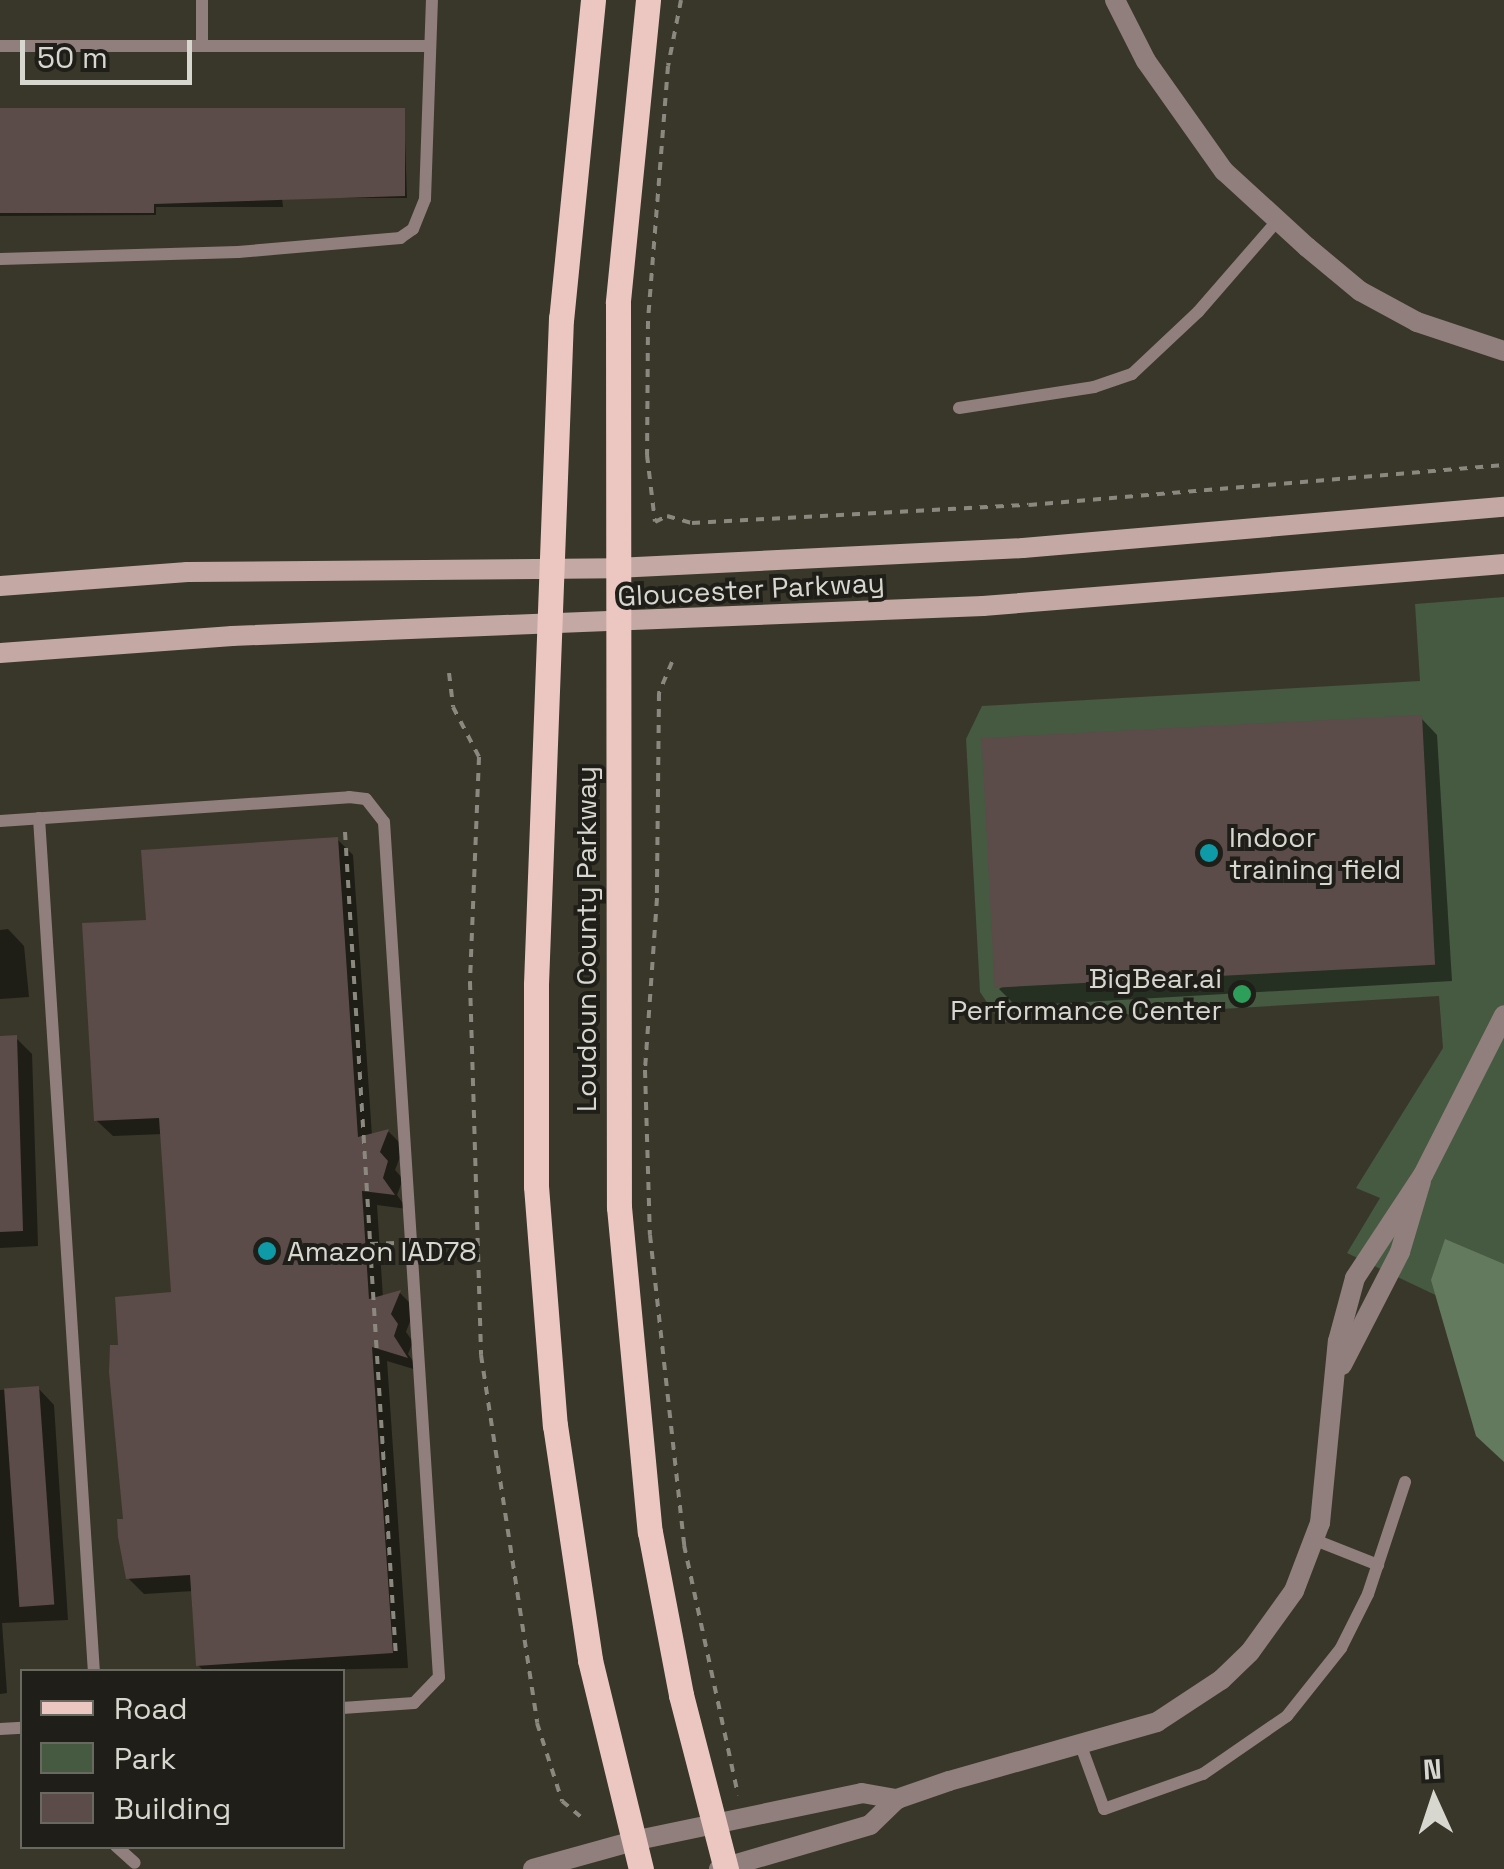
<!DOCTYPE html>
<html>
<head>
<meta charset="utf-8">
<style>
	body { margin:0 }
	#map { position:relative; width:1504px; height:1869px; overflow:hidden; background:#39372a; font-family:"Space Grotesk",sans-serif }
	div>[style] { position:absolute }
	.green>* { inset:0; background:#465941 }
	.forest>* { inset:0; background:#647a5e }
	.shadow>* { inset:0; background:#0007 }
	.building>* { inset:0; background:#5b4b49; transform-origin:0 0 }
	.path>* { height:4px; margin-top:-2px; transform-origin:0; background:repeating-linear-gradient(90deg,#8b897f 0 8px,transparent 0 16px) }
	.service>* { height:12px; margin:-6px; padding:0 6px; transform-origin:6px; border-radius:6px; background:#917f7d }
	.minor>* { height:20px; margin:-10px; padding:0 10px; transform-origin:10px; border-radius:10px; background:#917f7d }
	.secondary>* { height:20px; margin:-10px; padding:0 10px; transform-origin:10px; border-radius:10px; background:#c4a8a4 }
	.primary>* { height:25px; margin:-12.5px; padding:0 12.5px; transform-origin:12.5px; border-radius:12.5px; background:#ecc7c2 }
	.dots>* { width:28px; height:28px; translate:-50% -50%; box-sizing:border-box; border:5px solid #1f1e18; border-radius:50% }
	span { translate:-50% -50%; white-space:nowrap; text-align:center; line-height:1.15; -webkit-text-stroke:8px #1f1e18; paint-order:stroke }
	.street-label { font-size:28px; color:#d8d7cf }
	.poi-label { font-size:28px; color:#d8d7cf }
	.left { translate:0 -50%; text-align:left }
	.right { translate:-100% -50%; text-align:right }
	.legend { position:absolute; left:20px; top:1669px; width:325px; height:180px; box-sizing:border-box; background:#1f1e18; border:2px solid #696861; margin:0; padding:12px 18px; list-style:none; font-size:30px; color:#d8d7cf }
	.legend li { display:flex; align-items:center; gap:20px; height:50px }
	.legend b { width:50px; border:2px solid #696861 }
	.north { position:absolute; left:1384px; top:1749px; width:100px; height:100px; -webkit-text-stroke:8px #1f1e18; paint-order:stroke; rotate:357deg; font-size:28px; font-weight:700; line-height:40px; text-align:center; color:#d8d7cf }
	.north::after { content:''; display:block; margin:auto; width:35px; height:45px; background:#d8d7cf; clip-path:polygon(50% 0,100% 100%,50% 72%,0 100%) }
	.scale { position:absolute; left:20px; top:40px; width:172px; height:45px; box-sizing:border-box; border:5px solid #d8d7cf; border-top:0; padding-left:12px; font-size:30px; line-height:35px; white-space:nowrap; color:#d8d7cf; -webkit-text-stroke:8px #1f1e18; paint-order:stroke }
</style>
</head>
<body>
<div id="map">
	<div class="green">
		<i style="clip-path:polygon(1504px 597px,1504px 1392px,1448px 1301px,1347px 1253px,1380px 1198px,1356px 1188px,1443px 1048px,1439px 996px,1000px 1022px,980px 992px,966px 739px,982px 706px,1420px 681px,1415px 604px)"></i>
	</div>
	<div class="forest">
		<i style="clip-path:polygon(1445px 1239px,1504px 1264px,1504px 1462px,1476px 1436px,1431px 1280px)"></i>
	</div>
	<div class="shadow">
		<i style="clip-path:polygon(0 110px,404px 110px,407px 198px,282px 198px,283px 207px,156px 207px,156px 215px,0 216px)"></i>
		<i style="clip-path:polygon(1421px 718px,1437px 735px,1452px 981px,1016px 1006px,999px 989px)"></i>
		<i style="clip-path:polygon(337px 839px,353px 855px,372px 1136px,389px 1132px,404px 1147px,395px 1170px,403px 1179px,397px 1195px,407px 1209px,377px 1205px,383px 1298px,400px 1293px,415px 1308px,406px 1332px,413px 1342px,408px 1354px,420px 1371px,387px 1361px,408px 1668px,205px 1672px,198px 1665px,193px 1591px,144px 1594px,128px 1578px,121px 1347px,173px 1294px,163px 1134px,113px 1136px,96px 1120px,149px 922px)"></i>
		<i style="clip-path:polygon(8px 929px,24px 946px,29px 997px,0 999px,0 930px)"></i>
		<i style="clip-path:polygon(16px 1038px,32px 1054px,38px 1246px,0 1248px,0 1039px)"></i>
		<i style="clip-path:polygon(38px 1388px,54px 1405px,68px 1620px,2px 1623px,7px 1693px,0 1694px,0 1390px)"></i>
	</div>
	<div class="building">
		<i style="clip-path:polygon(0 108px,405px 108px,405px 196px,154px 204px,154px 213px,0 213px)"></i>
		<i style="left:1422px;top:715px;width:250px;height:441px;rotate:87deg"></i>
		<i style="clip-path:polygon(338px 837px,358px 1137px,389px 1129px,380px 1152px,388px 1161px,383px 1178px,395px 1195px,362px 1191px,369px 1299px,401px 1290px,391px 1314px,398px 1324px,394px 1336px,408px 1358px,372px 1347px,393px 1653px,196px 1666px,190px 1575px,126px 1579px,118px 1537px,117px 1519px,123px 1519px,109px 1372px,110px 1345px,118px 1345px,115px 1297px,171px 1292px,159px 1118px,94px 1121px,82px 923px,146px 920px,141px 850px)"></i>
		<i style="clip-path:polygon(17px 1035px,23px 1231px,0 1232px,0 1036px)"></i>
		<i style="left:39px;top:1386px;width:219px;height:35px;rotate:86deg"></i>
	</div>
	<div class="path">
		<i style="left:681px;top:0;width:67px;rotate:101.1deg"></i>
		<i style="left:668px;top:66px;width:256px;rotate:94.5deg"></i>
		<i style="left:648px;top:321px;width:134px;rotate:90.4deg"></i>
		<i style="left:647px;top:455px;width:67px;rotate:83.2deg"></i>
		<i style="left:655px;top:522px;width:13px;rotate:-27deg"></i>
		<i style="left:667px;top:516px;width:26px;rotate:16deg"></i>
		<i style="left:692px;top:523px;width:337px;rotate:-3.1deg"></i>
		<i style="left:1029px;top:505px;width:477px;rotate:-4.8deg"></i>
		<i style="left:672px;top:662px;width:34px;rotate:113deg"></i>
		<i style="left:659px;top:693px;width:205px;rotate:90.6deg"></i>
		<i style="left:657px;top:898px;width:172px;rotate:94deg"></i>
		<i style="left:645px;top:1070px;width:165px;rotate:88.3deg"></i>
		<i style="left:650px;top:1235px;width:312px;rotate:83.7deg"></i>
		<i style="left:684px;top:1545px;width:256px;rotate:77.8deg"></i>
		<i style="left:449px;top:673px;width:34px;rotate:83deg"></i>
		<i style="left:453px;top:707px;width:56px;rotate:62.5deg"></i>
		<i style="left:479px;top:757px;width:225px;rotate:92.3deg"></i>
		<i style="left:470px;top:982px;width:373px;rotate:88.3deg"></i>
		<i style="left:481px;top:1355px;width:372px;rotate:81.3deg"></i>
		<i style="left:537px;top:1723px;width:82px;rotate:72.2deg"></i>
		<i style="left:562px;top:1801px;width:26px;rotate:40deg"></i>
		<i style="left:345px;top:832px;width:413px;rotate:86.5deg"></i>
		<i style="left:370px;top:1244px;width:26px;rotate:-2deg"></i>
		<i style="left:370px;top:1244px;width:412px;rotate:86.4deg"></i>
	</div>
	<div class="service">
		<i style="left:202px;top:44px;width:44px;rotate:-90deg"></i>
		<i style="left:0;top:46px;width:430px"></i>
		<i style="left:0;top:259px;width:238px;rotate:-1.7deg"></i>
		<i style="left:238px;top:252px;width:163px;rotate:-4.9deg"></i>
		<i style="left:400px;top:238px;width:16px;rotate:-35deg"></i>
		<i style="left:413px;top:229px;width:32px;rotate:-68deg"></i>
		<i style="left:425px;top:199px;width:199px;rotate:-88deg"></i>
		<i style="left:959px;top:408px;width:137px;rotate:-8.8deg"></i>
		<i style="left:1094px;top:387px;width:40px;rotate:-18.9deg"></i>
		<i style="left:1132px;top:374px;width:91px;rotate:-43.2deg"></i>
		<i style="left:1198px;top:312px;width:122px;rotate:-49deg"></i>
		<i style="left:39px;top:818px;width:856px;rotate:86.32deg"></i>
		<i style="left:0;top:821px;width:350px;rotate:-3.9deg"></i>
		<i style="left:349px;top:797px;width:17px;rotate:7deg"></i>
		<i style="left:366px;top:799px;width:29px;rotate:52deg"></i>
		<i style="left:384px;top:822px;width:857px;rotate:86.32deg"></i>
		<i style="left:439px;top:1677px;width:36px;rotate:134deg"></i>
		<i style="left:414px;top:1703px;width:72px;rotate:176deg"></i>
		<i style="left:1315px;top:1540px;width:68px;rotate:21.6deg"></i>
		<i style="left:0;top:1729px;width:22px;rotate:-3deg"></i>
		<i style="left:1081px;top:1746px;width:67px;rotate:69.9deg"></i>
		<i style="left:1104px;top:1809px;width:105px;rotate:-19.5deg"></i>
		<i style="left:1203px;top:1774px;width:102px;rotate:-34.6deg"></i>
		<i style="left:1287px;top:1716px;width:87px;rotate:-51.5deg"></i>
		<i style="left:1341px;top:1648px;width:60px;rotate:-63.4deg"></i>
		<i style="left:1368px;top:1594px;width:118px;rotate:-71.7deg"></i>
		<i style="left:116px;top:1846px;width:25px;rotate:42deg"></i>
	</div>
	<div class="minor">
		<i style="left:1115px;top:0;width:68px;rotate:63.1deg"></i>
		<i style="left:1146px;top:61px;width:135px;rotate:54.7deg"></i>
		<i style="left:1224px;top:171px;width:113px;rotate:42.5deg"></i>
		<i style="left:1307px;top:247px;width:69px;rotate:39.7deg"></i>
		<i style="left:1360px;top:291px;width:65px;rotate:28.5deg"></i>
		<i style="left:1417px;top:322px;width:92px;rotate:18.4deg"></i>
		<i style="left:1342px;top:1365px;width:127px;rotate:-62.8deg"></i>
		<i style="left:1400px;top:1252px;width:74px;rotate:-73.5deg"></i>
		<i style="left:533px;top:1869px;width:104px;rotate:-15.6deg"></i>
		<i style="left:633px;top:1841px;width:234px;rotate:-11.8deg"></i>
		<i style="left:862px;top:1793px;width:36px;rotate:10deg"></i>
		<i style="left:719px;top:1869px;width:157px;rotate:-16.2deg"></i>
		<i style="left:870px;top:1825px;width:37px;rotate:-44deg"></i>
		<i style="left:897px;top:1799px;width:55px;rotate:-19.1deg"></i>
		<i style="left:949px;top:1781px;width:216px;rotate:-15.8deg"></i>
		<i style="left:1157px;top:1722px;width:77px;rotate:-33.3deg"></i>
		<i style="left:1221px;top:1680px;width:40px;rotate:-44deg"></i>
		<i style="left:1250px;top:1652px;width:75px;rotate:-54.2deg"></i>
		<i style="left:1294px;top:1591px;width:73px;rotate:-69.1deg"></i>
		<i style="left:1320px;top:1523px;width:183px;rotate:-84.4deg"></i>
		<i style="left:1338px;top:1341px;width:65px;rotate:-74.9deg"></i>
		<i style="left:1355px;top:1278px;width:123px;rotate:-56.6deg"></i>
		<i style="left:1423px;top:1175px;width:179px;rotate:-63.1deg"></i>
	</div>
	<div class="secondary">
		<i style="left:0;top:586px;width:188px;rotate:-4.3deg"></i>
		<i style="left:187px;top:572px;width:429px;rotate:-0.5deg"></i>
		<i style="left:616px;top:568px;width:407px;rotate:-2.8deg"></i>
		<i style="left:1023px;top:548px;width:483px;rotate:-4.9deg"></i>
		<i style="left:0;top:653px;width:233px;rotate:-4.2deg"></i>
		<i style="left:232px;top:636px;width:752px;rotate:-2.29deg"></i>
		<i style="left:983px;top:606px;width:523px;rotate:-4.61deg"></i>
	</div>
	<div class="primary">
		<i style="left:593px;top:0;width:320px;rotate:95.7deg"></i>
		<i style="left:561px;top:318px;width:667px;rotate:92.15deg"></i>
		<i style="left:536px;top:985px;width:201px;rotate:90deg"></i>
		<i style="left:536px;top:1186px;width:240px;rotate:85.5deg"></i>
		<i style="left:555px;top:1425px;width:238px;rotate:81.5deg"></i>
		<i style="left:590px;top:1660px;width:215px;rotate:76.3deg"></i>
		<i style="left:648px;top:0;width:304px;rotate:95.7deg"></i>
		<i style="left:618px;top:303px;width:904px;rotate:89.94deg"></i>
		<i style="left:619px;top:1207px;width:326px;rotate:84.6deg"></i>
		<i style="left:650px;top:1532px;width:166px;rotate:79.2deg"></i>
		<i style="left:681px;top:1695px;width:180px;rotate:75.5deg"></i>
	</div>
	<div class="dots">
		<i style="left:1209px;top:853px;background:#0f9aa8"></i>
		<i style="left:1242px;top:994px;background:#2e9e5b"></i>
		<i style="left:267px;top:1251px;background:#0f9aa8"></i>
	</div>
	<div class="street-label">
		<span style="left:751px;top:589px;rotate:-3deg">Gloucester Parkway</span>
		<span style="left:586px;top:939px;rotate:-90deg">Loudoun County Parkway</span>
	</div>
	<div class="poi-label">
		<span class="left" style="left:1229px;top:853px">Indoor<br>training field</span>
		<span class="right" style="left:1222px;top:994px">BigBear.ai<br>Performance Center</span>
		<span class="left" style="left:287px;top:1251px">Amazon IAD78</span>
	</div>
	<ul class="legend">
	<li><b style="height:12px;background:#ecc7c2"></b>Road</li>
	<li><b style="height:28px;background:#465941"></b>Park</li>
	<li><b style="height:28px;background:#5b4b49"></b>Building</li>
	</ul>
	<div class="north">N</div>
	<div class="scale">50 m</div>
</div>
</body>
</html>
